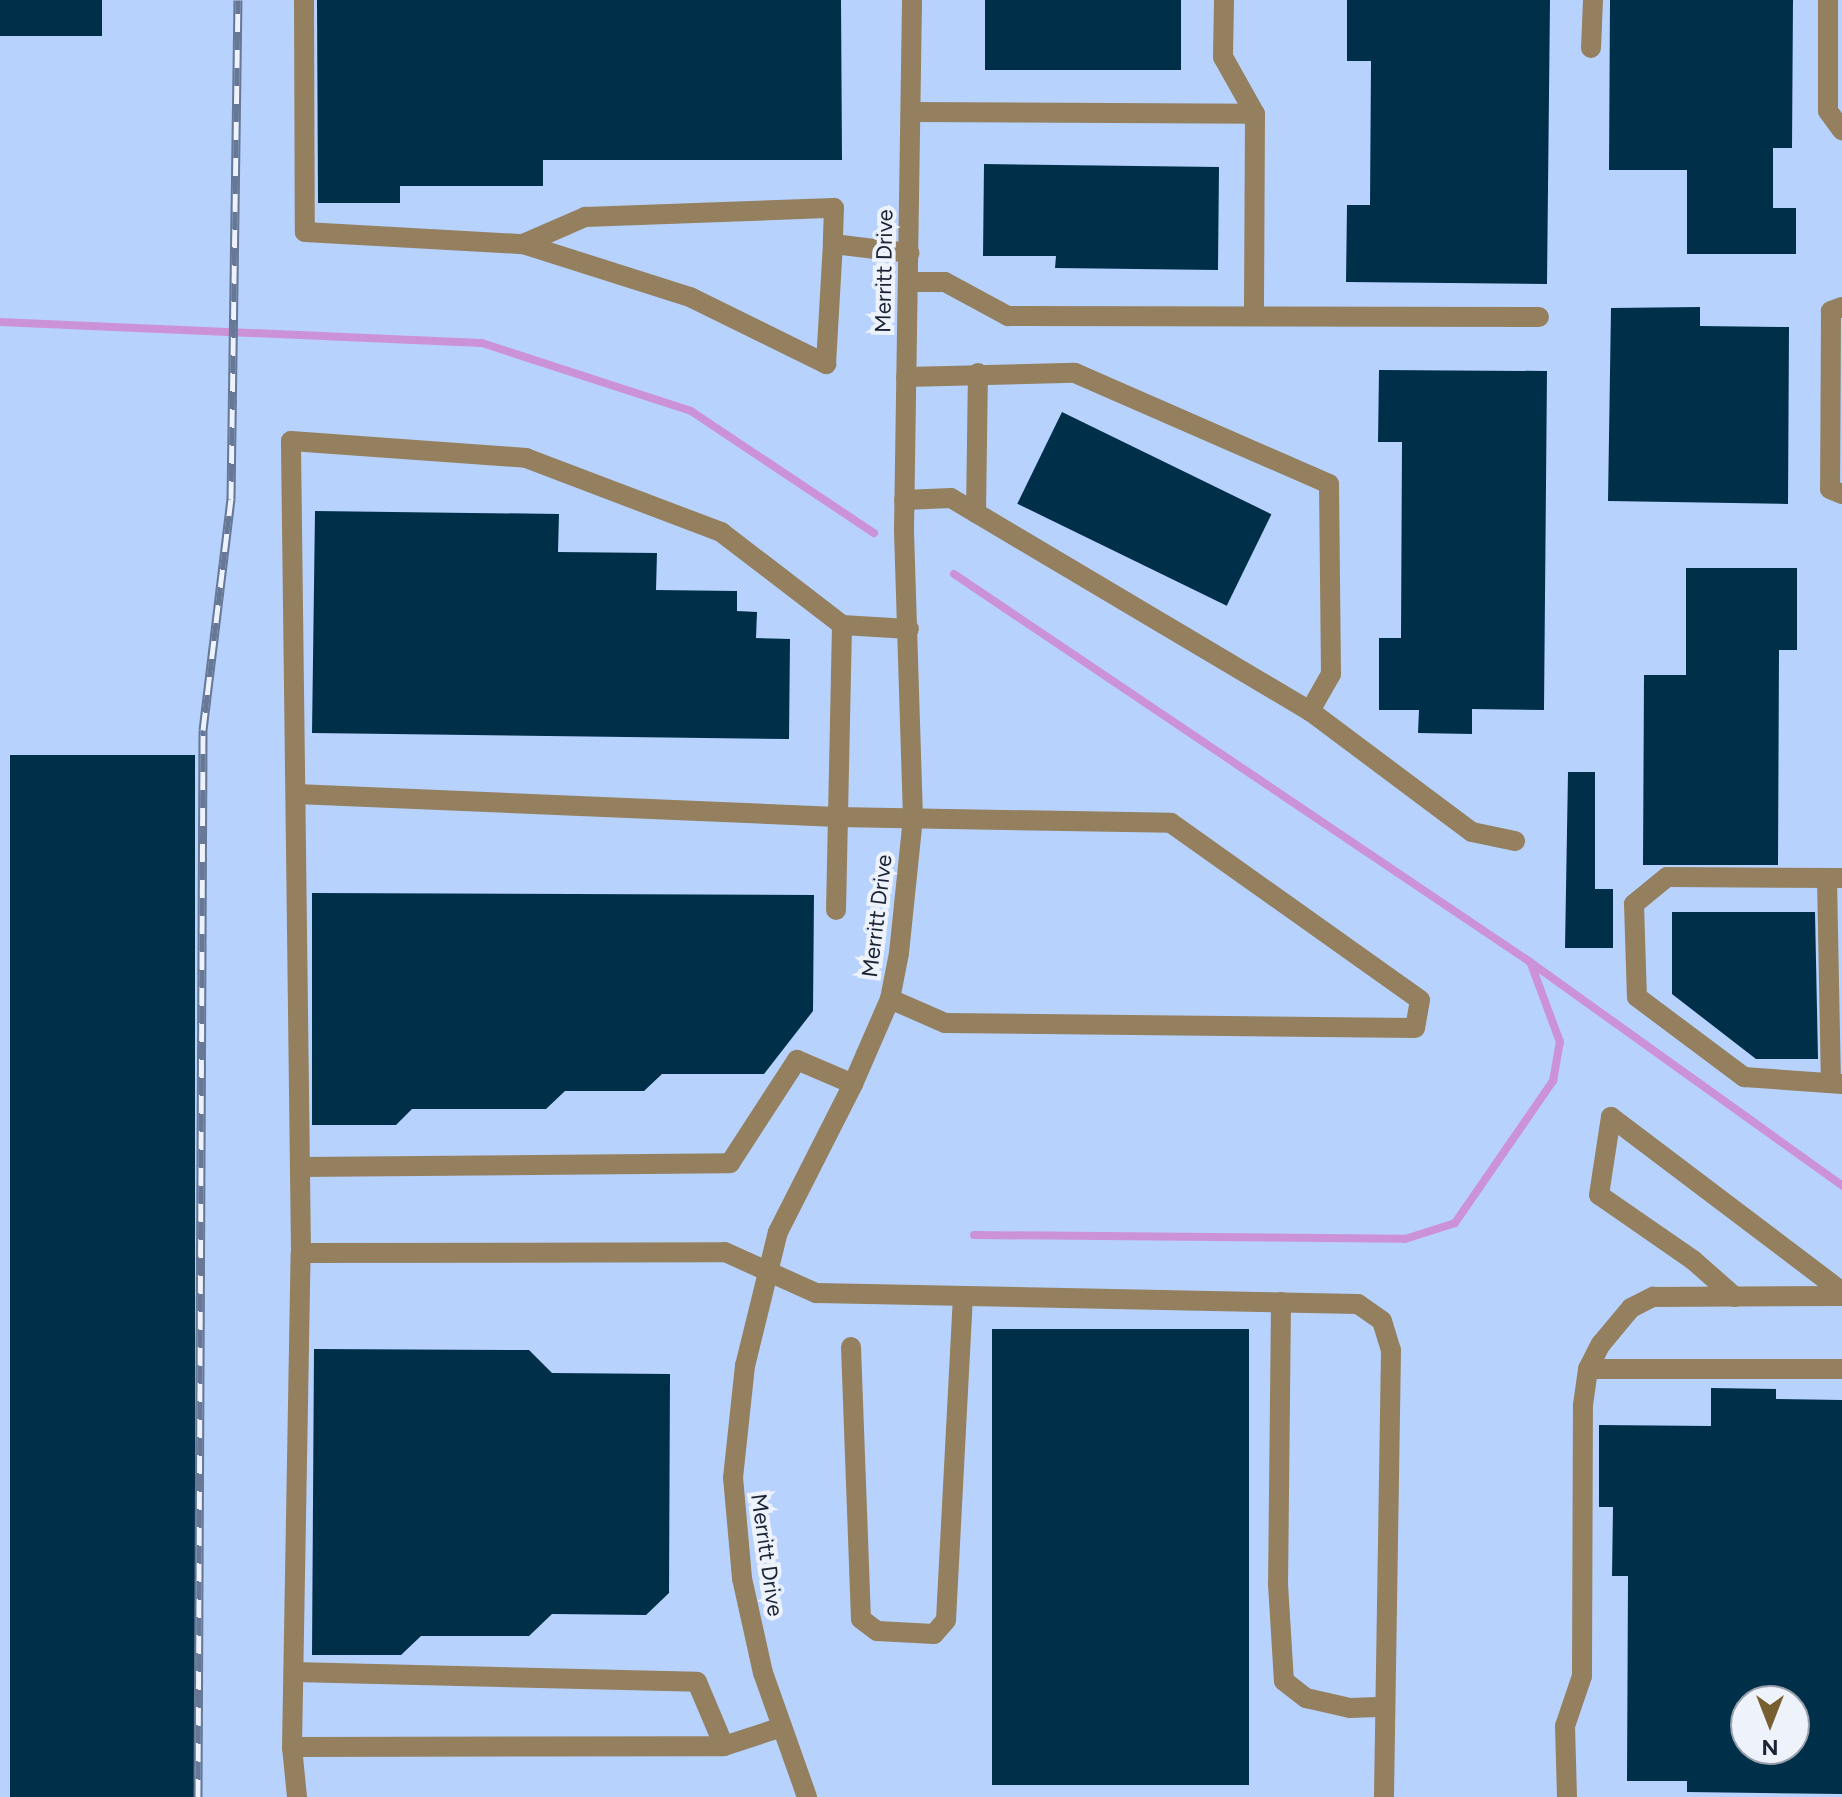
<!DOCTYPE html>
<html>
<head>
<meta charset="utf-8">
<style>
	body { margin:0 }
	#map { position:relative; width:1842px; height:1797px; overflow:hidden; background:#b8d2fe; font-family:Figtree,sans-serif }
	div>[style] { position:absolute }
	.stream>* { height:8px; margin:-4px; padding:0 4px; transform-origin:4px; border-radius:4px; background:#cc92d8 }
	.building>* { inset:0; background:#002f4a; transform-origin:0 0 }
	.minor>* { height:20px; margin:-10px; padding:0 10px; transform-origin:10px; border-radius:10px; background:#94805f }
	.rail>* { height:9px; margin-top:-4.5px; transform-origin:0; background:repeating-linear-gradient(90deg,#edf2fb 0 18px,#667895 0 36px); box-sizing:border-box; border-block:2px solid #667895 }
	span { translate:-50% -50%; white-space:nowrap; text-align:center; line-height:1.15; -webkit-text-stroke:8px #edf2fb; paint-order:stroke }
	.street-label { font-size:22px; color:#1b2435 }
	.north { position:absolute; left:1730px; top:1685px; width:80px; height:80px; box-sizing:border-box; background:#edf2fb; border:2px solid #99a0ac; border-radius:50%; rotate:180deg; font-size:22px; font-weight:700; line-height:32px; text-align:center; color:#1b2435 }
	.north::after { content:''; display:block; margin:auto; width:28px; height:36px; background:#785f30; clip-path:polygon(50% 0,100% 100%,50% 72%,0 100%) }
</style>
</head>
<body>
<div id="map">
	<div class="stream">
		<i style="left:0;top:322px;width:482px;rotate:2.5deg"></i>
		<i style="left:482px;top:343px;width:220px;rotate:18deg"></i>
		<i style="left:691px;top:411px;width:220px;rotate:33.7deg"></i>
		<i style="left:954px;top:574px;width:694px;rotate:33.96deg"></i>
		<i style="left:1530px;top:962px;width:384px;rotate:35.6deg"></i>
		<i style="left:974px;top:1235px;width:431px;rotate:0.5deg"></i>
		<i style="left:1405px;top:1239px;width:52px;rotate:-17.7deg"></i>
		<i style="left:1455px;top:1223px;width:173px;rotate:-55.4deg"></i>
		<i style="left:1553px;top:1081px;width:40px;rotate:-80deg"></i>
		<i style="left:1560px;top:1042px;width:83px;rotate:-110.4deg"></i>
	</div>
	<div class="building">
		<i style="left:0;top:0;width:102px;height:36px"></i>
		<i style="clip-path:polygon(317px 0,841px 0,842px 160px,543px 160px,543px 186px,400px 186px,400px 203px,318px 203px)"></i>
		<i style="left:985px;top:0;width:196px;height:70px"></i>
		<i style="clip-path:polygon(1347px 0,1550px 0,1547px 284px,1346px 282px,1347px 205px,1370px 205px,1371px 61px,1347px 61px)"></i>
		<i style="clip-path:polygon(1610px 0,1793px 0,1792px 148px,1773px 148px,1773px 208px,1796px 208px,1796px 254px,1687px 254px,1687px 170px,1609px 170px)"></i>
		<i style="clip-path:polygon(984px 164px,1219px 167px,1218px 270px,1055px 268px,1056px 256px,983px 256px)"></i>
		<i style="clip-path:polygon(1700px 307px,1700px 326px,1789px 327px,1788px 504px,1608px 501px,1611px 308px)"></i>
		<i style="clip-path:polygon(1379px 370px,1547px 371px,1544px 710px,1472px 709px,1472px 734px,1418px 733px,1419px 710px,1379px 710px,1379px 638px,1401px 638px,1402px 442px,1378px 442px)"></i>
		<i style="left:1062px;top:412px;width:233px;height:102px;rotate:26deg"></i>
		<i style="clip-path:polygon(315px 511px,559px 514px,558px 552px,657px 553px,656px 590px,737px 591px,737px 611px,757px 612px,756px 638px,790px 639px,789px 739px,312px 733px)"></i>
		<i style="clip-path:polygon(1686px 568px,1797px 568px,1797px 650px,1779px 650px,1778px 865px,1643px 865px,1644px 675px,1686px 675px)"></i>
		<i style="left:10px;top:755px;width:185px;height:1042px"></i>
		<i style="clip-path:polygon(1568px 772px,1595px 772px,1595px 889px,1613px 889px,1613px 948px,1565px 948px)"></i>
		<i style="clip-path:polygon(312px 893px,814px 895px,813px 1011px,764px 1074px,662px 1074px,644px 1091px,565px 1091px,546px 1109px,412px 1109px,396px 1125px,312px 1125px)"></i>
		<i style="clip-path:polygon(1672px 912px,1815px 912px,1818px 1059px,1756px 1059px,1672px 994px)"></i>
		<i style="left:992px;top:1329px;width:257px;height:456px"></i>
		<i style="clip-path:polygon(314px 1349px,529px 1350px,552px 1373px,670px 1374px,669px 1593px,646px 1615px,552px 1614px,529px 1636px,421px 1636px,401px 1655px,312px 1655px)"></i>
		<i style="clip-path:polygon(evenodd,1711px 1388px,1776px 1389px,1776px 1399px,1842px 1400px,1842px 1794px,1687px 1792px,1687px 1781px,1627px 1781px,1628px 1576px,1612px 1576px,1613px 1507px,1599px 1507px,1599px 1425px,1711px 1426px,1711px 1388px,1746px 1701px,1794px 1701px,1794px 1749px,1746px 1749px,1746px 1701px)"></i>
	</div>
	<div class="minor">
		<i style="left:304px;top:0;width:232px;rotate:89.8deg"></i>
		<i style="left:305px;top:232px;width:218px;rotate:3.2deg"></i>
		<i style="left:523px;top:244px;width:175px;rotate:17.6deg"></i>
		<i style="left:690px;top:297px;width:152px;rotate:26.2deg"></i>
		<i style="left:826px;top:364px;width:120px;rotate:-86.7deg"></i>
		<i style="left:833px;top:244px;width:77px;rotate:6.8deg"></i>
		<i style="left:1224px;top:0;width:57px;rotate:91deg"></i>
		<i style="left:1223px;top:57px;width:65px;rotate:60.7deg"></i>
		<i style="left:1255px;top:114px;width:202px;rotate:90.3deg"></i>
		<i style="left:1828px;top:0;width:111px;rotate:90deg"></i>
		<i style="left:1828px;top:111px;width:24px;rotate:54deg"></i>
		<i style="left:1591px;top:48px;width:48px;rotate:-87.6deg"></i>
		<i style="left:911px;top:112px;width:344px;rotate:0.3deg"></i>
		<i style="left:523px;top:244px;width:68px;rotate:-23.5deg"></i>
		<i style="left:585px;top:217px;width:249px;rotate:-2.1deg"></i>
		<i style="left:834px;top:208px;width:36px;rotate:92deg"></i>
		<i style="left:908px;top:282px;width:37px"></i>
		<i style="left:945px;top:282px;width:72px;rotate:28.4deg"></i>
		<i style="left:1008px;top:316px;width:531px;rotate:0.11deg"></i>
		<i style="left:1842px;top:307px;width:12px;rotate:160deg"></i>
		<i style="left:1831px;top:311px;width:178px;rotate:90.3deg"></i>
		<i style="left:1830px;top:489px;width:13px;rotate:23deg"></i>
		<i style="left:906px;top:377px;width:169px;rotate:-1.4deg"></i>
		<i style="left:1075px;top:373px;width:277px;rotate:23.6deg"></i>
		<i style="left:1329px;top:484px;width:190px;rotate:89.4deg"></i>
		<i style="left:1331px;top:674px;width:43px;rotate:119.6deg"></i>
		<i style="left:904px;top:500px;width:47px;rotate:-2.4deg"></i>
		<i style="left:951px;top:498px;width:417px;rotate:30.7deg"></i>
		<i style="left:1310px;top:711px;width:202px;rotate:36.8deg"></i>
		<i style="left:1472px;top:832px;width:44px;rotate:11.8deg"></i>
		<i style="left:976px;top:513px;width:140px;rotate:-89.2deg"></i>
		<i style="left:842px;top:625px;width:67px;rotate:3.4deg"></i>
		<i style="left:296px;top:794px;width:541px;rotate:2.43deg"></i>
		<i style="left:837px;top:817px;width:334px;rotate:1deg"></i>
		<i style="left:1171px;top:823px;width:305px;rotate:35.4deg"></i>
		<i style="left:1420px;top:1000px;width:28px;rotate:100deg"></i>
		<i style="left:1415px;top:1028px;width:470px;rotate:-179.4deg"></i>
		<i style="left:945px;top:1023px;width:60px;rotate:-156.4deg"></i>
		<i style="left:1827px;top:878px;width:205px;rotate:88.9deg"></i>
		<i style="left:1842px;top:878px;width:175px;rotate:-179.7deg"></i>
		<i style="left:1667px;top:877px;width:43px;rotate:140.7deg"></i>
		<i style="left:1634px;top:904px;width:93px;rotate:88.2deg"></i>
		<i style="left:1637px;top:997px;width:134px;rotate:36.8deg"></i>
		<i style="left:1744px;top:1077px;width:98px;rotate:4.1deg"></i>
		<i style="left:300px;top:1167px;width:430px;rotate:-0.5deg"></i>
		<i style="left:730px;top:1163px;width:123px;rotate:-57deg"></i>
		<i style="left:797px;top:1060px;width:61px;rotate:23.2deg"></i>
		<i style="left:301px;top:1253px;width:424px;rotate:-0.1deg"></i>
		<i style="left:725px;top:1252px;width:100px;rotate:24.3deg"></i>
		<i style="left:816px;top:1293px;width:542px;rotate:1.16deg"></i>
		<i style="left:1358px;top:1304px;width:29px;rotate:35deg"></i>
		<i style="left:1382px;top:1321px;width:30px;rotate:73deg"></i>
		<i style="left:1391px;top:1350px;width:447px;rotate:90.9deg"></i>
		<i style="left:1735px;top:1297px;width:56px;rotate:-138.6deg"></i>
		<i style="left:1693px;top:1260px;width:114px;rotate:-145.3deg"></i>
		<i style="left:1599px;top:1195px;width:79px;rotate:-81.3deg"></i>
		<i style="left:1611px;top:1117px;width:290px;rotate:37.1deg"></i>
		<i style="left:1281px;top:1302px;width:282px;rotate:90.6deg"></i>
		<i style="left:1278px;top:1584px;width:97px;rotate:86.5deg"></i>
		<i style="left:1284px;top:1681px;width:28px;rotate:38deg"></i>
		<i style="left:1306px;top:1698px;width:45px;rotate:12.8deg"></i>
		<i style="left:1350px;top:1708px;width:35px;rotate:-2deg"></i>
		<i style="left:851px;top:1347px;width:272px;rotate:87.9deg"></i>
		<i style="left:861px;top:1619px;width:20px;rotate:37deg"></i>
		<i style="left:877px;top:1631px;width:57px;rotate:3deg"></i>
		<i style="left:934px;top:1634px;width:18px;rotate:-49deg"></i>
		<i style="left:946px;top:1620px;width:324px;rotate:-87deg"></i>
		<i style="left:1588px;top:1369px;width:254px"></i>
		<i style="left:294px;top:1672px;width:403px;rotate:1.4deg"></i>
		<i style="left:697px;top:1682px;width:69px;rotate:67.1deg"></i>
		<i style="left:292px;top:1747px;width:432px;rotate:-0.1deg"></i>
		<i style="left:724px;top:1746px;width:61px;rotate:-18.1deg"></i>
		<i style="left:297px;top:1797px;width:50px;rotate:-95.7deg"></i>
		<i style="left:292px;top:1747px;width:494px;rotate:-89deg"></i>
		<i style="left:301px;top:1253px;width:812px;rotate:-90.71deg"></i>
		<i style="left:291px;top:441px;width:236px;rotate:4.1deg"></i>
		<i style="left:526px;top:458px;width:209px;rotate:20.8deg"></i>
		<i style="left:721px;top:532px;width:153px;rotate:37.5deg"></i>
		<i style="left:842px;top:625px;width:285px;rotate:91.2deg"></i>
		<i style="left:807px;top:1797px;width:132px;rotate:-109.5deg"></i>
		<i style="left:763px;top:1673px;width:97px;rotate:-102.5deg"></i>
		<i style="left:742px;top:1578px;width:100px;rotate:-95.1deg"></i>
		<i style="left:733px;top:1478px;width:113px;rotate:-83.9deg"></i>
		<i style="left:745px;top:1366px;width:138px;rotate:-76.2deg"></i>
		<i style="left:778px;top:1232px;width:166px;rotate:-63.1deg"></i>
		<i style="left:853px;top:1084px;width:93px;rotate:-66.5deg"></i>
		<i style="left:890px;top:999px;width:47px;rotate:-78.9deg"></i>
		<i style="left:899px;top:953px;width:136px;rotate:-84.1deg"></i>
		<i style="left:913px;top:818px;width:289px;rotate:-91.8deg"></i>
		<i style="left:904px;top:529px;width:529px;rotate:-89.13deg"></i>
		<i style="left:1567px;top:1797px;width:71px;rotate:-91.6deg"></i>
		<i style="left:1565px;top:1726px;width:53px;rotate:-71.2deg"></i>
		<i style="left:1582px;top:1676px;width:271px;rotate:-89.8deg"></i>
		<i style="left:1583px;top:1405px;width:36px;rotate:-82deg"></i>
		<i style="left:1588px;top:1369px;width:28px;rotate:-63deg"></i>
		<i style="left:1601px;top:1344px;width:47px;rotate:-50.2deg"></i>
		<i style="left:1631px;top:1308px;width:25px;rotate:-27deg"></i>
		<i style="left:1653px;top:1297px;width:189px;rotate:-0.3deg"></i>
	</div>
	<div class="rail">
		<i style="left:198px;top:1797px;width:1067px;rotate:-89.73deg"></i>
		<i style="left:203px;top:730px;width:233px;rotate:-83.1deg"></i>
		<i style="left:231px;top:499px;width:499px;rotate:-89.2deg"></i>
	</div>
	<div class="street-label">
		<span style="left:884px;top:271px;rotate:-89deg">Merritt Drive</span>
		<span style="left:877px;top:916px;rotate:-83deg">Merritt Drive</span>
		<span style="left:767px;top:1555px;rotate:82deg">Merritt Drive</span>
	</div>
	<div class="north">N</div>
</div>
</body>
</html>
